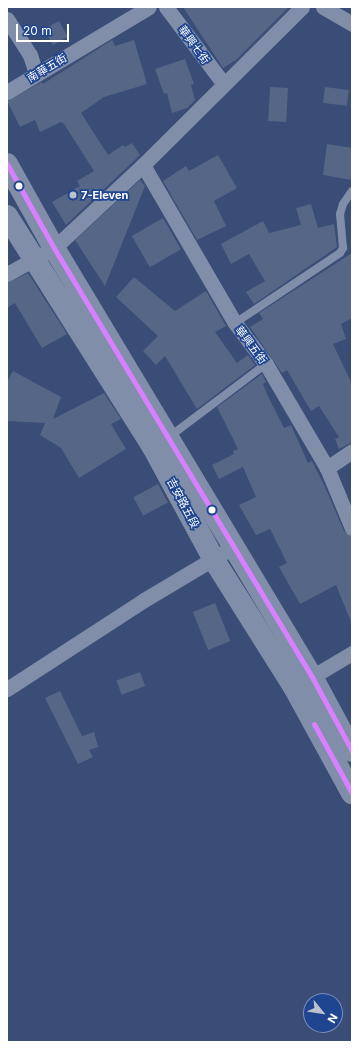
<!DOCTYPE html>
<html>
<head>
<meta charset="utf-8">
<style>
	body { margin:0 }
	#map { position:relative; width:359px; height:1049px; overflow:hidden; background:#394d77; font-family:Inter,"Noto Sans TC",sans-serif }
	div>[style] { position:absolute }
	.building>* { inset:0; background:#566687; transform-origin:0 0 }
	.lane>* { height:8px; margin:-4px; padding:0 4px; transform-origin:4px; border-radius:4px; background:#818eaa }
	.street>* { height:15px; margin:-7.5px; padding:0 7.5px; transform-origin:7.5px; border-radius:7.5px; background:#818eaa }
	.primary>* { height:22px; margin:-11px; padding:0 11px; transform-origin:11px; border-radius:11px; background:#808ea9 }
	.bus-1>* { height:5px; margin:-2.5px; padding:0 2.5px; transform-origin:2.5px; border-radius:2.5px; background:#d880ff }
	.dots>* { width:11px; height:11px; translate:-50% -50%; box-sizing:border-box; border:2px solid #204590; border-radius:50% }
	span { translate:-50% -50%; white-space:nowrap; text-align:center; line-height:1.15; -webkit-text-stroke:3.5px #204590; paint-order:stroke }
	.street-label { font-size:11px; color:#fff }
	.poi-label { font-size:11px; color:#fff; font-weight:700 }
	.left { translate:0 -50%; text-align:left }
	.frame { position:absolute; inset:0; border:8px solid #fff; pointer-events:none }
	.north { position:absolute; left:303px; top:993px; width:40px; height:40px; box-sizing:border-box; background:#204590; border:1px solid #798fbc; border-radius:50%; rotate:120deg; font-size:11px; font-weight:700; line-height:16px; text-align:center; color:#fff }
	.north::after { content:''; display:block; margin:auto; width:14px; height:18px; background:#bac1cf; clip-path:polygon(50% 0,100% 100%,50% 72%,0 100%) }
	.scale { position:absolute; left:16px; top:24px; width:53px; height:18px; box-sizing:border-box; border:2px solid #fff; border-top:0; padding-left:5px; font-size:12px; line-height:14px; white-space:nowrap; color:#fff; -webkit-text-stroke:3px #204590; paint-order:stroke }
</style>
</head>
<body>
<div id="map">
	<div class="building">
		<i style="clip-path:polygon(183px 7px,289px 7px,236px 60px,223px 68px)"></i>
		<i style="left:59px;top:21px;width:18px;height:17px;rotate:61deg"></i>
		<i style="clip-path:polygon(112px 40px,115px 46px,134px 40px,147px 84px,104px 97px,81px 113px,108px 155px,123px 145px,125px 147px,132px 143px,140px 155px,66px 225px,52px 202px,80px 186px,77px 181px,94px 171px,64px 124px,61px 122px,40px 132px,35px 120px,20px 127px,7px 101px,42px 82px,43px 84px)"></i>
		<i style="clip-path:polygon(185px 59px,194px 84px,191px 85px,195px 100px,187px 108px,172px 113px,167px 93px,164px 94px,155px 69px)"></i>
		<i style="left:270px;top:87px;width:18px;height:34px;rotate:3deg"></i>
		<i style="left:325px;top:87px;width:24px;height:16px;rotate:7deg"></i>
		<i style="clip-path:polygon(327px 144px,352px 148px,352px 180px,323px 175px)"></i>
		<i style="clip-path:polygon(218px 155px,237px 188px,214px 201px,226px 226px,197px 240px,163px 181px,186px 166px,189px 171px)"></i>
		<i style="clip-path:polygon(140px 180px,145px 186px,105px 286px,75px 240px)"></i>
		<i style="clip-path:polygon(311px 204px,318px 228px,334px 224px,337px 247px,254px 304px,246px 292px,265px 281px,249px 254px,231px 264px,221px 244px,263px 221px,269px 233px,301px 225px,296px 208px)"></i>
		<i style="left:163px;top:218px;width:36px;height:36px;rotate:60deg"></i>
		<i style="clip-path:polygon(352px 253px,352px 318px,341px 324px,346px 339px,333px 344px,352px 384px,352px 442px,339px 449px,335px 439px,339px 437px,319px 406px,311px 411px,287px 370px,282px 373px,250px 327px,263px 319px,259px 313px)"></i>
		<i style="clip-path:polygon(28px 273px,67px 334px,42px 348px,15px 303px,7px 308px,7px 283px)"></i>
		<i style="clip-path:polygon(134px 277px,175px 311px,206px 291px,226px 326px,215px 332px,237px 363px,248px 355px,255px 365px,197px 409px,165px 356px,156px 365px,143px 351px,158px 336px,116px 297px)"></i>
		<i style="clip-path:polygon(13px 371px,61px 397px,53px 419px,104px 393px,121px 419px,111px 424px,126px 449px,79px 478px,61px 448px,40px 435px,45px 423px,7px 421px,7px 382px)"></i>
		<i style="clip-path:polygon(262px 374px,266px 382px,263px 384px,267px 394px,284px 428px,291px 425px,308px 463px,312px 461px,325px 487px,344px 531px,352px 537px,352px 624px,336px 585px,300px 604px,279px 567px,287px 563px,270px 529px,256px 535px,239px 505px,256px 497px,243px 467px,219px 479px,212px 465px,234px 454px,233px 451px,238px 449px,217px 407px)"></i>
		<i style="left:158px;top:484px;width:21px;height:28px;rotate:62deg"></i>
		<i style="left:215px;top:603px;width:41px;height:24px;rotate:68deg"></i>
		<i style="left:140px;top:672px;width:15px;height:25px;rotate:70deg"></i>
		<i style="clip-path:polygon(60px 691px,82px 736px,94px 732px,98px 747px,89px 750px,93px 757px,78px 764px,45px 698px)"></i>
	</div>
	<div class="lane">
		<i style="left:235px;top:323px;width:126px;rotate:-33.7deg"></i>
		<i style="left:340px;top:253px;width:6px;rotate:-59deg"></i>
		<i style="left:343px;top:248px;width:34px;rotate:-95deg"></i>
		<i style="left:340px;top:214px;width:10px;rotate:-73deg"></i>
		<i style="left:343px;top:204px;width:16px;rotate:-55deg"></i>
		<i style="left:169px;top:437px;width:121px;rotate:-37deg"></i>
	</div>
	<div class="street">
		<i style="left:166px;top:7px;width:95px;rotate:53.1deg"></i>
		<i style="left:323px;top:7px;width:34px;rotate:30deg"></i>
		<i style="left:7px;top:19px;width:43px;rotate:57.4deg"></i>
		<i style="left:30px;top:55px;width:20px;rotate:72deg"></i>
		<i style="left:7px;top:92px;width:165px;rotate:-30.9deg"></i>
		<i style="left:143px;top:165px;width:183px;rotate:59.8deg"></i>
		<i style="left:235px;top:323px;width:51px;rotate:52.9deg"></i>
		<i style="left:266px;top:364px;width:121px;rotate:59.6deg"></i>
		<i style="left:327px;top:468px;width:65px;rotate:67.4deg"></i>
		<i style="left:7px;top:274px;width:54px;rotate:-29deg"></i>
		<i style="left:54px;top:248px;width:122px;rotate:-43deg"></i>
		<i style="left:143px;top:165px;width:224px;rotate:-44.8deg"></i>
		<i style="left:327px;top:468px;width:30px;rotate:-34deg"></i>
		<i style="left:305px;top:681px;width:55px;rotate:-30.8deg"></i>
		<i style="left:7px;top:689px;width:163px;rotate:-33deg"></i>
		<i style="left:144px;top:600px;width:104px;rotate:-30.8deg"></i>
	</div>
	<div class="primary">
		<i style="left:7px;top:164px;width:96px;rotate:60.8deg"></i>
		<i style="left:54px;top:248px;width:501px;rotate:58.98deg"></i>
		<i style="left:312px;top:677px;width:84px;rotate:61.6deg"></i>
		<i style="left:7px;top:216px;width:273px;rotate:57.7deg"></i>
		<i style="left:153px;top:447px;width:128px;rotate:61.6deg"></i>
		<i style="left:214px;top:560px;width:150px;rotate:57.8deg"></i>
		<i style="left:294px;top:687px;width:121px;rotate:61.3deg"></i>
	</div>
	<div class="bus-1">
		<i style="left:7px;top:164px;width:96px;rotate:60.8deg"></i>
		<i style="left:54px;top:248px;width:501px;rotate:58.98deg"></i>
		<i style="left:312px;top:677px;width:84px;rotate:61.6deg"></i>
		<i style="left:314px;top:724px;width:79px;rotate:61.2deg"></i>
	</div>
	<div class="dots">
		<i style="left:19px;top:186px;background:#fff"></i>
		<i style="left:73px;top:195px;background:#bac1cf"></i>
		<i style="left:212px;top:510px;background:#fff"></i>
	</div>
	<div class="street-label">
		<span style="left:194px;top:45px;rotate:54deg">華興七街</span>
		<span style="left:47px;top:68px;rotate:-31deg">南華五街</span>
		<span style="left:251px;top:345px;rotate:53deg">華興五街</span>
		<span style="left:183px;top:503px;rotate:62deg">吉安路五段</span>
	</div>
	<div class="poi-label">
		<span class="left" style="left:81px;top:195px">7-Eleven</span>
	</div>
	<div class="frame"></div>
	<div class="north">N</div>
	<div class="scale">20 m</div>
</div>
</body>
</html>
